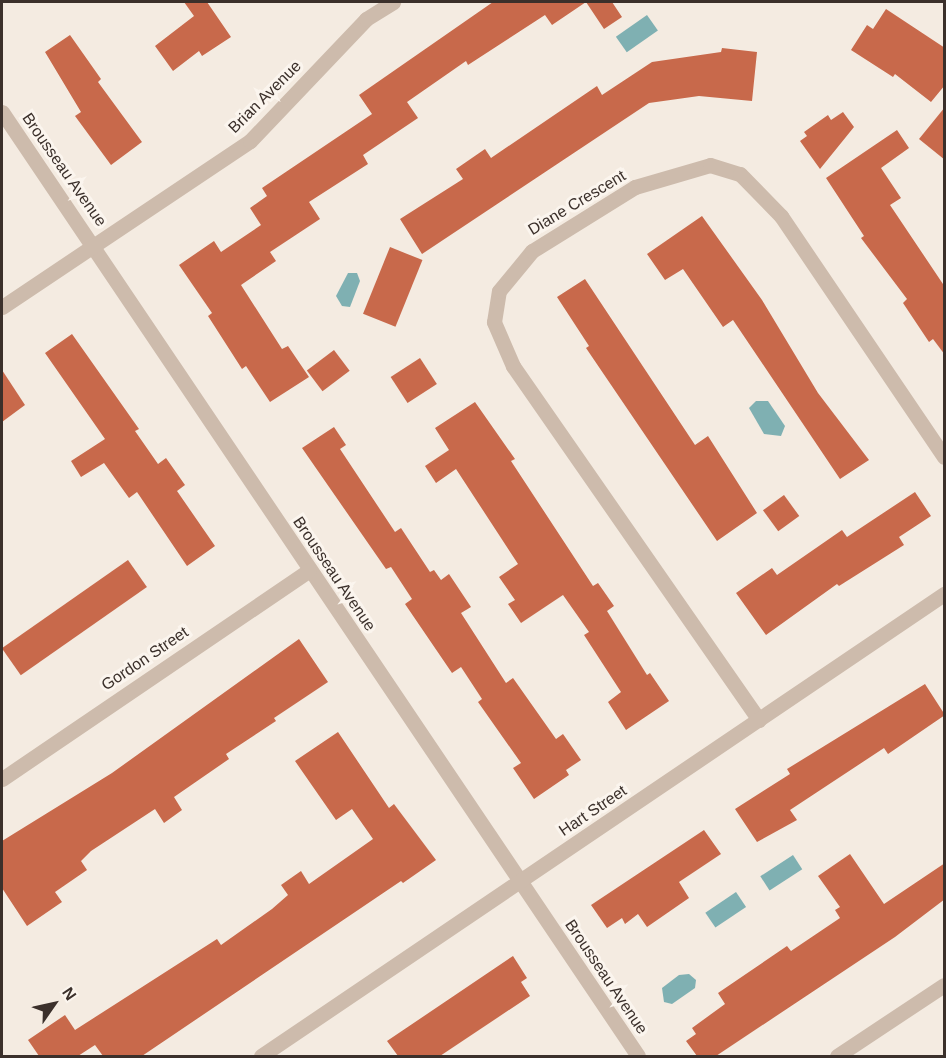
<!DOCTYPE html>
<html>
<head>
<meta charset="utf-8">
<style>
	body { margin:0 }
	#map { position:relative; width:946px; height:1058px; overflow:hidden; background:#f4ebe1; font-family:Arial,sans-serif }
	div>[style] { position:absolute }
	.water>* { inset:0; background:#7fb0b2; transform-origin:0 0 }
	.building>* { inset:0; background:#c8694b; transform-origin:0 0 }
	.minor>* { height:15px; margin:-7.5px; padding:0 7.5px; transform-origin:7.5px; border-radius:7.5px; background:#cdbbac }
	span { translate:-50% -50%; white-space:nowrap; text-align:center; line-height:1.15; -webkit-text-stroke:6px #fbf5ee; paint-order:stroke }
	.street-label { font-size:16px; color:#3b302b }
	.frame { position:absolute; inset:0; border:3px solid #3b302b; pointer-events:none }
	.north { position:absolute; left:24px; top:974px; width:60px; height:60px; -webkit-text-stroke:4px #fbf5ee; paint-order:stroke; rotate:56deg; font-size:16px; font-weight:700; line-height:24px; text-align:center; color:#3b302b }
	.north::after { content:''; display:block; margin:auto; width:21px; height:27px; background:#3b302b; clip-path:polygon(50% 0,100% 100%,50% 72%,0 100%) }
</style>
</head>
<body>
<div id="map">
	<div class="water">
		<i style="left:647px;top:15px;width:19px;height:38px;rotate:55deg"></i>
		<i style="clip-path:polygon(348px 273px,357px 273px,360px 281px,350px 307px,342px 306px,336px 296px)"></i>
		<i style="clip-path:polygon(756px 401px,768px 401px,785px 426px,781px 436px,764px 434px,749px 408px)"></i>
		<i style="left:793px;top:855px;width:17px;height:39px;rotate:57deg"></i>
		<i style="left:736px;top:892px;width:18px;height:37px;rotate:56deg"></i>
		<i style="clip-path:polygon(689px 974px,696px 980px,695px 988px,672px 1004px,664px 1002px,662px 988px,679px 975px)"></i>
	</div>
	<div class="building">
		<i style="clip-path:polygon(184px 2px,207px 2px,231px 37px,202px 56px,199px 51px,173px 71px,155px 46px,194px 16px)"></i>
		<i style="clip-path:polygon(493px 2px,612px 2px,622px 17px,604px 29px,586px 2px,552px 25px,545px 15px,468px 65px,466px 61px,407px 102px,418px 118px,363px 155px,368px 164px,309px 202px,320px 219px,270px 252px,276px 261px,241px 285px,282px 349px,288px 346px,309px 377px,270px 402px,246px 366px,242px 369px,208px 316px,212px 313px,179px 265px,214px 241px,221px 252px,261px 225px,250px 208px,267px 196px,262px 188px,372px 114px,359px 95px)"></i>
		<i style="clip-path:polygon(886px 9px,945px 48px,945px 85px,931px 102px,895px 74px,893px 77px,851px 50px,867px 25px,873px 29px)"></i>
		<i style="clip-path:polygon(70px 35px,101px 79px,98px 82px,142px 142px,111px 165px,75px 116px,81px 112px,45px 52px)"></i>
		<i style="clip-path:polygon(722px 48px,757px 52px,752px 101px,699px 96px,649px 103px,422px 254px,400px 219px,463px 179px,456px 169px,485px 149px,491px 158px,597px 86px,602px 95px,652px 62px,721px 52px)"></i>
		<i style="clip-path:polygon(945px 107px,945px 160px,919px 139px)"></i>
		<i style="clip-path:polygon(843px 112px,854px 127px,820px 169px,800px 141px,807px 136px,804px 132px,828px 115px,831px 120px)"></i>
		<i style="clip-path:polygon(897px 130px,909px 148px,881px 168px,901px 198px,890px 205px,945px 287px,945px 355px,933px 339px,929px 342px,903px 303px,907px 299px,861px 238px,864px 236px,826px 178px)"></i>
		<i style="clip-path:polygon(702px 216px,762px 300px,818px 393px,869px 460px,840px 479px,733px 320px,723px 327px,683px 269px,665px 280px,647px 254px)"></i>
		<i style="left:390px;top:247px;width:35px;height:72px;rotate:22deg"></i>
		<i style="clip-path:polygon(585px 279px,695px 445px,708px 436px,757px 513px,717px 541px,586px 348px,589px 346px,557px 297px)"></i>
		<i style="clip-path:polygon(72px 334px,139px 429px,135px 431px,158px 464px,166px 458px,185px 485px,177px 491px,215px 546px,187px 566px,137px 492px,129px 498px,104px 463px,81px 477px,71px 461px,105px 439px,45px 353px)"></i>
		<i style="left:334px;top:350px;width:26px;height:34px;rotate:53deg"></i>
		<i style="left:420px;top:358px;width:31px;height:35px;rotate:57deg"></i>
		<i style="clip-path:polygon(2px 370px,25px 405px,2px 422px)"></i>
		<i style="clip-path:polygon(475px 402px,515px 459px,511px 461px,593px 586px,598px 583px,614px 606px,607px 611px,647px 675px,650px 673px,669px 701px,626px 730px,608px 702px,621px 692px,584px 635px,589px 632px,563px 595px,521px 623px,508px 604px,515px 600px,499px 577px,518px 564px,456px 469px,436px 483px,425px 466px,449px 450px,435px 428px)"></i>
		<i style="clip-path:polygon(334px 427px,346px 445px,340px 449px,395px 532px,401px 528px,430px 572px,434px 570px,441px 580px,449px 574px,471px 607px,461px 613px,506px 683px,513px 678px,556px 739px,563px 734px,581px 760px,566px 770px,569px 775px,534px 799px,513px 768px,521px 763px,478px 702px,482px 699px,461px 667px,452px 673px,405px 604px,412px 599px,391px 567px,386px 569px,302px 448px)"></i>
		<i style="clip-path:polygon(915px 492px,931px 516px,899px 537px,904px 545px,839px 586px,837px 584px,766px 635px,736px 593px,772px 568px,777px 575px,842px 530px,847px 537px)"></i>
		<i style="left:784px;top:495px;width:26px;height:26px;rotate:54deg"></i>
		<i style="left:128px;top:560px;width:33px;height:154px;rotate:55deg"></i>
		<i style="clip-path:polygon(299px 639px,328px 682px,274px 718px,276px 721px,226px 754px,229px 759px,174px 797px,182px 810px,164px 823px,155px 809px,91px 851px,81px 861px,87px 870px,55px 892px,62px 902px,27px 926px,2px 888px,2px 841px,112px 773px)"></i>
		<i style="clip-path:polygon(925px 684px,945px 715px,888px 754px,884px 748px,790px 810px,797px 820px,757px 842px,735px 809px,790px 774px,787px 769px)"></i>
		<i style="clip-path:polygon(338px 732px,389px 808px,394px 804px,436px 860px,403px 883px,401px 881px,142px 1056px,103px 1056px,95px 1045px,78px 1056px,39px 1056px,28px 1040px,65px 1015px,75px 1030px,217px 939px,221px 945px,272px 909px,288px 895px,281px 885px,301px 871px,309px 884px,373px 839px,352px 809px,336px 820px,295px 761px)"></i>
		<i style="clip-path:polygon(704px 830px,721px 854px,679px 882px,689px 898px,647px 927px,638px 914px,625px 924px,622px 918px,607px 928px,591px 905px)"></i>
		<i style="clip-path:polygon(850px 854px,884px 904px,945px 863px,945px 899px,895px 937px,716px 1056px,697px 1056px,686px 1041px,696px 1034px,692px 1028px,725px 1004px,718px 993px,787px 946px,791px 951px,840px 918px,835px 910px,840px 907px,818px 876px)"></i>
		<i style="clip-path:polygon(513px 956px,527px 978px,521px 982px,530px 996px,440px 1056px,398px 1056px,387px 1041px)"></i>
	</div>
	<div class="minor">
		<i style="left:2px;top:112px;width:1138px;rotate:56.03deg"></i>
		<i style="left:2px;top:307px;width:298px;rotate:-33.8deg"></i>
		<i style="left:250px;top:141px;width:168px;rotate:-46.4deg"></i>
		<i style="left:366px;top:19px;width:32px;rotate:-32deg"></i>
		<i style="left:759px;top:720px;width:431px;rotate:-124.8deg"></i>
		<i style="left:513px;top:366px;width:48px;rotate:-113.4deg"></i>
		<i style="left:494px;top:322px;width:31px;rotate:-81deg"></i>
		<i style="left:499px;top:291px;width:52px;rotate:-50.5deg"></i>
		<i style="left:532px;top:251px;width:121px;rotate:-31.9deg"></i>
		<i style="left:635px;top:187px;width:78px;rotate:-16.3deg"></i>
		<i style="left:710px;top:165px;width:31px;rotate:17deg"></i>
		<i style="left:740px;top:174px;width:59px;rotate:45.7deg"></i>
		<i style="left:781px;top:216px;width:291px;rotate:55.9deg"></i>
		<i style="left:2px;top:779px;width:371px;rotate:-34.2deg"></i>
		<i style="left:261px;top:1056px;width:825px;rotate:-34.08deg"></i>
		<i style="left:837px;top:1056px;width:128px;rotate:-33.6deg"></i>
	</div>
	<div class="street-label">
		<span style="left:265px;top:97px;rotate:-45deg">Brian Avenue</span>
		<span style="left:64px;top:170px;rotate:55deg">Brousseau Avenue</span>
		<span style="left:577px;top:203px;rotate:-31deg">Diane Crescent</span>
		<span style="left:334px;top:574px;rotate:56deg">Brousseau Avenue</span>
		<span style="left:145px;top:659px;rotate:-34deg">Gordon Street</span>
		<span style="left:593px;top:811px;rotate:-34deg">Hart Street</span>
		<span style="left:606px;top:977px;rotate:56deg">Brousseau Avenue</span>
	</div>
	<div class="frame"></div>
	<div class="north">N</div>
</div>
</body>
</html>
